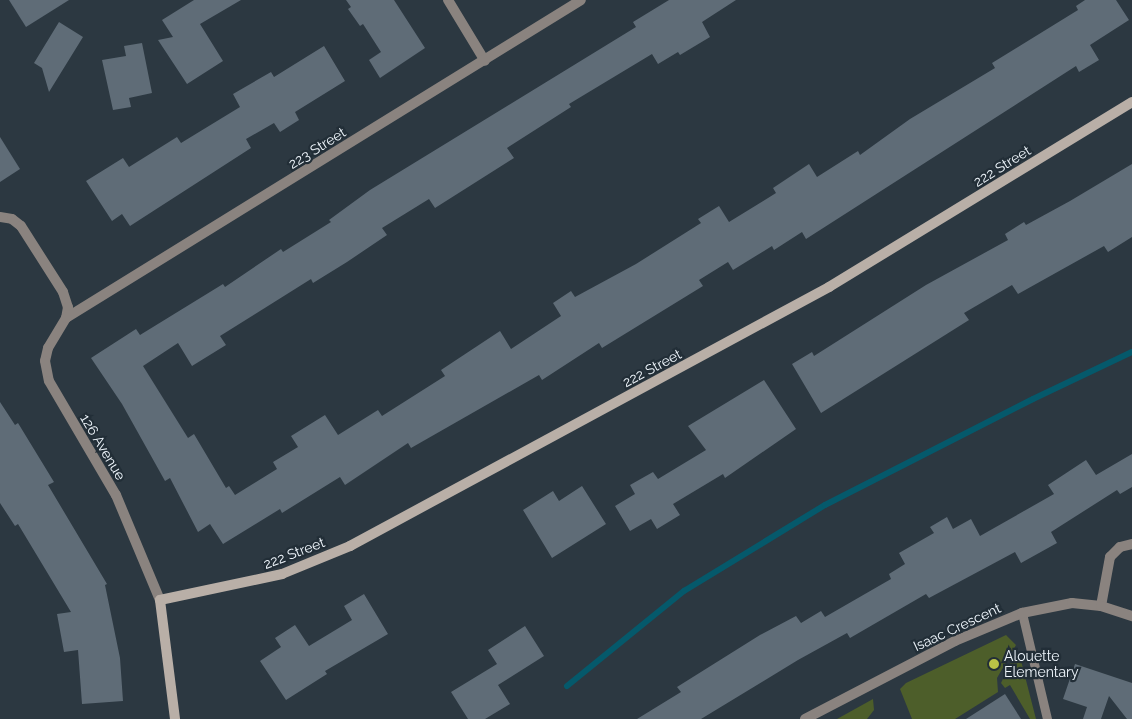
<!DOCTYPE html>
<html>
<head>
<meta charset="utf-8">
<style>
	body { margin:0 }
	#map { position:relative; width:1132px; height:719px; overflow:hidden; background:#2c3841; font-family:Raleway,sans-serif }
	div>[style] { position:absolute }
	.green>* { inset:0; background:#4d5e2a }
	.stream>* { height:6px; margin:-3px; padding:0 3px; transform-origin:3px; border-radius:3px; background:#05596b }
	.building>* { inset:0; background:#5f6c77 }
	.lane>* { height:9px; margin:-4.5px; padding:0 4.5px; transform-origin:4.5px; border-radius:4.5px; background:#8a837f }
	.street>* { height:10px; margin:-5px; padding:0 5px; transform-origin:5px; border-radius:5px; background:#8a837f }
	.secondary>* { height:10px; margin:-5px; padding:0 5px; transform-origin:5px; border-radius:5px; background:#b9afa7 }
	.dots>* { width:14px; height:14px; translate:-50% -50%; box-sizing:border-box; border:2px solid #222e37; border-radius:50% }
	span { translate:-50% -50%; white-space:nowrap; text-align:center; line-height:1.15; -webkit-text-stroke:4.5px #222e37; paint-order:stroke }
	.street-label { font-size:14px; color:#eff6fc }
	.poi-label { font-size:14px; color:#eff6fc }
	.left { translate:0 -50%; text-align:left }
</style>
</head>
<body>
<div id="map">
	<div class="green">
		<i style="clip-path:polygon(1006px 635px,1016px 645px,997px 678px,998px 692px,955px 719px,912px 719px,900px 689px,906px 683px)"></i>
		<i style="clip-path:polygon(1019px 653px,1036px 719px,1030px 719px,1010px 685px,1005px 688px,1001px 683px,1014px 656px)"></i>
		<i style="clip-path:polygon(873px 699px,874px 710px,867px 719px,837px 719px)"></i>
	</div>
	<div class="stream">
		<i style="left:567px;top:686px;width:151px;rotate:-39.1deg"></i>
		<i style="left:684px;top:591px;width:165px;rotate:-31.4deg"></i>
		<i style="left:825px;top:505px;width:233px;rotate:-27deg"></i>
		<i style="left:1033px;top:399px;width:110px;rotate:-25.4deg"></i>
	</div>
	<div class="building">
		<i style="clip-path:polygon(9px 0,69px 0,26px 27px)"></i>
		<i style="clip-path:polygon(194px 0,241px 0,200px 24px,223px 61px,187px 84px,158px 40px,173px 37px,162px 20px)"></i>
		<i style="clip-path:polygon(346px 0,394px 0,425px 48px,380px 78px,369px 60px,381px 52px,363px 24px,360px 26px,348px 9px,351px 7px)"></i>
		<i style="clip-path:polygon(669px 0,736px 0,702px 22px,710px 37px,680px 55px,678px 52px,658px 64px,652px 54px,569px 104px,571px 107px,507px 148px,514px 158px,435px 208px,429px 199px,382px 228px,387px 235px,347px 262px,313px 283px,311px 279px,220px 336px,226px 345px,192px 366px,178px 343px,143px 366px,188px 438px,194px 434px,226px 488px,229px 486px,235px 495px,277px 469px,273px 462px,298px 447px,291px 436px,325px 415px,338px 435px,378px 410px,382px 416px,445px 376px,441px 370px,500px 331px,511px 349px,561px 316px,553px 303px,571px 291px,575px 297px,636px 264px,701px 223px,698px 219px,719px 206px,729px 222px,776px 193px,773px 188px,809px 164px,817px 177px,858px 151px,860px 155px,910px 119px,995px 68px,992px 63px,1078px 10px,1076px 6px,1085px 0,1116px 0,1129px 20px,1090px 45px,1099px 60px,1079px 72px,1076px 66px,806px 239px,802px 232px,774px 250px,772px 246px,733px 270px,728px 262px,699px 280px,703px 286px,602px 348px,599px 343px,542px 380px,539px 375px,411px 448px,408px 443px,345px 485px,340px 477px,282px 513px,280px 509px,223px 544px,210px 524px,198px 532px,170px 478px,165px 481px,122px 404px,91px 358px,136px 329px,140px 335px,223px 284px,225px 287px,281px 249px,283px 252px,331px 222px,329px 220px,370px 190px,636px 27px,633px 22px)"></i>
		<i style="clip-path:polygon(59px 22px,83px 37px,49px 92px,42px 68px,34px 63px)"></i>
		<i style="clip-path:polygon(142px 43px,152px 93px,129px 98px,131px 107px,113px 110px,102px 60px,126px 56px,124px 46px)"></i>
		<i style="clip-path:polygon(324px 46px,345px 81px,295px 112px,299px 120px,280px 132px,274px 123px,246px 139px,251px 148px,130px 226px,122px 214px,112px 221px,86px 181px,123px 158px,129px 167px,177px 137px,181px 143px,240px 107px,233px 94px,271px 72px,274px 77px)"></i>
		<i style="clip-path:polygon(0 137px,20px 169px,0 182px)"></i>
		<i style="clip-path:polygon(1132px 164px,1132px 237px,1108px 252px,1104px 246px,1018px 294px,1012px 285px,964px 313px,969px 320px,821px 413px,792px 364px,812px 352px,814px 356px,926px 285px,1008px 240px,1005px 234px,1024px 222px,1026px 225px,1070px 201px)"></i>
		<i style="clip-path:polygon(764px 380px,796px 429px,725px 478px,723px 474px,673px 504px,680px 515px,657px 529px,651px 519px,630px 531px,615px 506px,635px 494px,630px 485px,653px 472px,658px 479px,706px 450px,688px 426px)"></i>
		<i style="clip-path:polygon(0 402px,15px 425px,18px 423px,54px 482px,48px 485px,107px 584px,105px 585px,120px 658px,123px 701px,82px 704px,78px 650px,64px 652px,57px 614px,71px 612px,18px 524px,15px 526px,0 503px)"></i>
		<i style="clip-path:polygon(1132px 454px,1132px 487px,1120px 494px,1117px 490px,1051px 532px,1057px 543px,1021px 563px,1015px 552px,929px 598px,926px 594px,850px 638px,847px 633px,798px 660px,701px 719px,637px 719px,681px 692px,677px 687px,760px 635px,796px 616px,801px 623px,821px 611px,825px 617px,891px 579px,889px 574px,905px 564px,899px 553px,934px 533px,930px 527px,947px 517px,953px 529px,971px 519px,980px 536px,1054px 494px,1048px 485px,1086px 460px,1096px 475px)"></i>
		<i style="clip-path:polygon(582px 486px,606px 524px,552px 558px,523px 510px,553px 491px,559px 501px)"></i>
		<i style="clip-path:polygon(364px 594px,388px 634px,325px 671px,327px 674px,286px 700px,260px 661px,281px 647px,275px 638px,295px 625px,309px 646px,352px 620px,344px 606px)"></i>
		<i style="clip-path:polygon(525px 626px,544px 656px,498px 685px,510px 704px,485px 719px,468px 719px,451px 692px,497px 664px,488px 650px)"></i>
		<i style="clip-path:polygon(1075px 664px,1132px 683px,1132px 719px,1127px 719px,1109px 696px,1101px 719px,1083px 719px,1087px 707px,1063px 699px)"></i>
		<i style="clip-path:polygon(1005px 694px,1021px 719px,966px 719px)"></i>
	</div>
	<div class="lane">
		<i style="left:1022px;top:613px;width:109px;rotate:76.7deg"></i>
	</div>
	<div class="street">
		<i style="left:448px;top:0;width:71px;rotate:58.8deg"></i>
		<i style="left:0;top:217px;width:12px;rotate:9deg"></i>
		<i style="left:12px;top:219px;width:11px;rotate:38deg"></i>
		<i style="left:21px;top:226px;width:78px;rotate:57.5deg"></i>
		<i style="left:63px;top:292px;width:16px;rotate:72deg"></i>
		<i style="left:68px;top:307px;width:11px;rotate:100deg"></i>
		<i style="left:66px;top:318px;width:35px;rotate:121deg"></i>
		<i style="left:48px;top:348px;width:13px;rotate:103deg"></i>
		<i style="left:45px;top:361px;width:20px;rotate:79deg"></i>
		<i style="left:49px;top:381px;width:132px;rotate:59.6deg"></i>
		<i style="left:116px;top:495px;width:114px;rotate:67.3deg"></i>
		<i style="left:66px;top:318px;width:605px;rotate:-31.69deg"></i>
		<i style="left:1101px;top:606px;width:50px;rotate:-79.6deg"></i>
		<i style="left:1110px;top:557px;width:14px;rotate:-45deg"></i>
		<i style="left:1120px;top:547px;width:12px;rotate:-14deg"></i>
		<i style="left:805px;top:719px;width:169px;rotate:-27.5deg"></i>
		<i style="left:955px;top:641px;width:73px;rotate:-22.7deg"></i>
		<i style="left:1022px;top:613px;width:51px;rotate:-11.3deg"></i>
		<i style="left:1072px;top:603px;width:29px;rotate:6deg"></i>
		<i style="left:1101px;top:606px;width:33px;rotate:18deg"></i>
	</div>
	<div class="secondary">
		<i style="left:175px;top:719px;width:120px;rotate:-97.2deg"></i>
		<i style="left:160px;top:600px;width:125px;rotate:-12deg"></i>
		<i style="left:282px;top:574px;width:74px;rotate:-22.4deg"></i>
		<i style="left:350px;top:546px;width:545px;rotate:-28.4deg"></i>
		<i style="left:829px;top:287px;width:355px;rotate:-31.4deg"></i>
	</div>
	<div class="dots">
		<i style="left:994px;top:664px;background:#b9c146"></i>
	</div>
	<div class="street-label">
		<span style="left:317px;top:148px;rotate:-32deg">223 Street</span>
		<span style="left:1002px;top:166px;rotate:-32deg">222 Street</span>
		<span style="left:652px;top:368px;rotate:-28deg">222 Street</span>
		<span style="left:103px;top:447px;rotate:59deg">126 Avenue</span>
		<span style="left:294px;top:553px;rotate:-21deg">222 Street</span>
		<span style="left:957px;top:627px;rotate:-25deg">Isaac Crescent</span>
	</div>
	<div class="poi-label">
		<span class="left" style="left:1004px;top:664px">Alouette<br>Elementary</span>
	</div>
</div>
</body>
</html>
